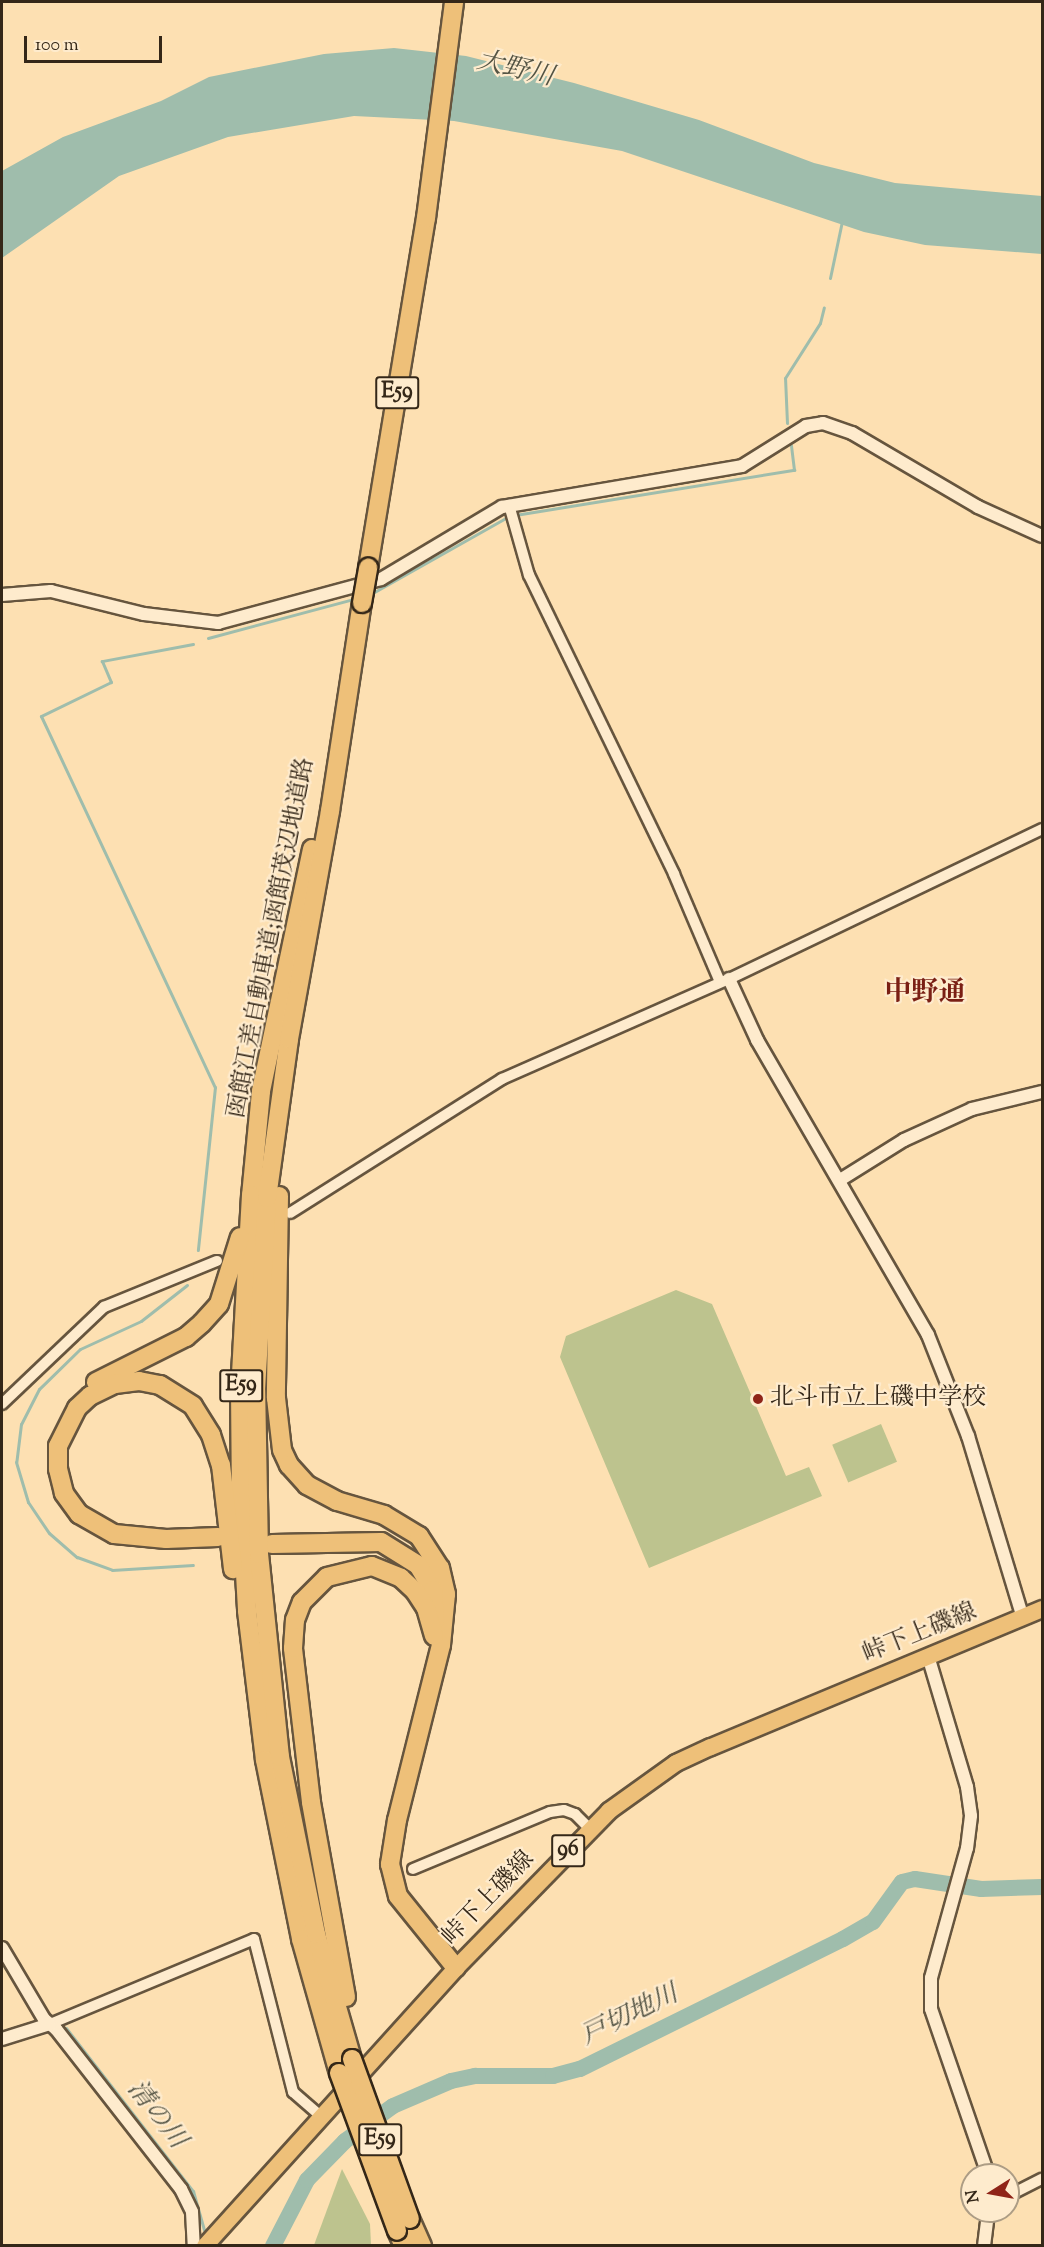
<!DOCTYPE html>
<html>
<head>
<meta charset="utf-8">
<style>
	body { margin:0 }
	#map { position:relative; width:1044px; height:2247px; overflow:hidden; background:#fde0b2; font-family:"Sorts Mill Goudy","Noto Serif JP",serif }
	div>[style] { position:absolute }
	.green>* { inset:0; background:#bdc38e; transform-origin:0 0 }
	.water>* { inset:0; background:#9fbdac }
	.stream>* { height:3px; margin:-1.5px; padding:0 1.5px; transform-origin:1.5px; border-radius:1.5px; background:#9fbdac }
	.river>* { height:16px; margin:-8px; padding:0 8px; transform-origin:8px; border-radius:8px; background:#9fbdac }
	.roads { filter:drop-shadow(2px 0 #66553e) drop-shadow(-2px 0 #66553e) drop-shadow(0 2px #66553e) drop-shadow(0 -2px #66553e) }
	.minor>* { height:10px; margin:-5px; padding:0 5px; transform-origin:5px; border-radius:5px; background:#feebcd }
	.tertiary>* { height:12px; margin:-6px; padding:0 6px; transform-origin:6px; border-radius:6px; background:#feebcd }
	.primary>* { height:16px; margin:-8px; padding:0 8px; transform-origin:8px; border-radius:8px; background:#eec079 }
	.motorway>* { height:18px; margin:-9px; padding:0 9px; transform-origin:9px; border-radius:9px; background:#eec079 }
	.bridges { filter:drop-shadow(2px 0 #342718) drop-shadow(-2px 0 #342718) drop-shadow(0 2px #342718) drop-shadow(0 -2px #342718) }
	.motorway-bridge>* { height:18px; margin:-9px; padding:0 9px; transform-origin:9px; border-radius:9px; background:#eec079 }
	.dots>* { width:16px; height:16px; translate:-50% -50%; box-sizing:border-box; border:3px solid #feebcd; border-radius:50% }
	span { translate:-50% -50%; white-space:nowrap; text-align:center; line-height:1.15; -webkit-text-stroke:4.5px #feebcd; paint-order:stroke }
	.shield-label span { padding:2px 4px; background:#feebcd; border:2px solid; border-radius:4px; -webkit-text-stroke-width:0 }
	.shield-label { font-size:22px; color:#342718; font-weight:700 }
	.street-label { font-size:24px; color:#342718 }
	.poi-label { font-size:24px; color:#342718 }
	.left { translate:0 -50%; text-align:left }
	.water-label { font-size:26px; color:#545444; font-style:italic }
	.quarter-label { font-size:27px; color:#7a1f14; font-weight:700 }
	.frame { position:absolute; inset:0; border:3px solid #342718; pointer-events:none }
	.north { position:absolute; left:960px; top:2163px; width:60px; height:60px; box-sizing:border-box; background:#feebcd; border:2px solid #ad9d85; border-radius:50%; rotate:259deg; font-size:16px; font-weight:700; line-height:24px; text-align:center; color:#342718 }
	.north::after { content:''; display:block; margin:auto; width:21px; height:27px; background:#8f2418; clip-path:polygon(50% 0,100% 100%,50% 72%,0 100%) }
	.scale { position:absolute; left:24px; top:36px; width:138px; height:27px; box-sizing:border-box; border:3px solid #342718; border-top:0; padding-left:8px; font-size:18px; line-height:21px; white-space:nowrap; color:#342718; -webkit-text-stroke:4px #feebcd; paint-order:stroke }
</style>
</head>
<body>
<div id="map">
	<div class="green">
		<i style="clip-path:polygon(676px 1290px,712px 1304px,786px 1476px,809px 1467px,822px 1496px,649px 1568px,560px 1357px,566px 1336px)"></i>
		<i style="left:881px;top:1424px;width:41px;height:53px;rotate:67deg"></i>
		<i style="clip-path:polygon(342px 2169px,370px 2224px,371px 2245px,314px 2245px)"></i>
	</div>
	<div class="water">
		<i style="clip-path:polygon(394px 48px,466px 56px,574px 83px,699px 120px,814px 163px,895px 183px,1042px 196px,1042px 254px,925px 245px,864px 232px,622px 151px,454px 121px,354px 116px,228px 137px,119px 176px,2px 258px,2px 171px,63px 137px,161px 101px,209px 77px,324px 54px)"></i>
	</div>
	<div class="stream">
		<i style="left:830px;top:278px;width:58px;rotate:-78.1deg"></i>
		<i style="left:787px;top:423px;width:45px;rotate:-92.5deg"></i>
		<i style="left:785px;top:378px;width:65px;rotate:-57.5deg"></i>
		<i style="left:820px;top:323px;width:16px;rotate:-76deg"></i>
		<i style="left:515px;top:515px;width:283px;rotate:-9.2deg"></i>
		<i style="left:794px;top:470px;width:25px;rotate:-97deg"></i>
		<i style="left:369px;top:595px;width:161px;rotate:-29.4deg"></i>
		<i style="left:208px;top:638px;width:154px;rotate:-15deg"></i>
		<i style="left:193px;top:644px;width:93px;rotate:169.4deg"></i>
		<i style="left:102px;top:661px;width:23px;rotate:67deg"></i>
		<i style="left:111px;top:682px;width:78px;rotate:154.1deg"></i>
		<i style="left:41px;top:716px;width:410px;rotate:64.9deg"></i>
		<i style="left:215px;top:1087px;width:164px;rotate:96deg"></i>
		<i style="left:187px;top:1285px;width:58px;rotate:142deg"></i>
		<i style="left:141px;top:1321px;width:67px;rotate:155.3deg"></i>
		<i style="left:80px;top:1349px;width:57px;rotate:135.7deg"></i>
		<i style="left:39px;top:1389px;width:39px;rotate:117deg"></i>
		<i style="left:21px;top:1424px;width:38px;rotate:97deg"></i>
		<i style="left:16px;top:1462px;width:42px;rotate:73.3deg"></i>
		<i style="left:28px;top:1502px;width:37px;rotate:56deg"></i>
		<i style="left:49px;top:1533px;width:37px;rotate:41deg"></i>
		<i style="left:77px;top:1557px;width:37px;rotate:20deg"></i>
		<i style="left:112px;top:1570px;width:81px;rotate:-3.5deg"></i>
		<i style="left:2px;top:1963px;width:32px;rotate:56deg"></i>
		<i style="left:66px;top:2028px;width:207px;rotate:52.1deg"></i>
		<i style="left:193px;top:2191px;width:41px;rotate:74.2deg"></i>
	</div>
	<div class="river">
		<i style="left:273px;top:2246px;width:74px;rotate:-62.7deg"></i>
		<i style="left:307px;top:2180px;width:54px;rotate:-45.7deg"></i>
		<i style="left:345px;top:2141px;width:59px;rotate:-36.1deg"></i>
		<i style="left:393px;top:2106px;width:63px;rotate:-23.3deg"></i>
		<i style="left:451px;top:2081px;width:25px;rotate:-12deg"></i>
		<i style="left:475px;top:2076px;width:78px"></i>
		<i style="left:553px;top:2076px;width:28px;rotate:-15deg"></i>
		<i style="left:580px;top:2069px;width:293px;rotate:-26.3deg"></i>
		<i style="left:843px;top:1939px;width:34px;rotate:-30deg"></i>
		<i style="left:873px;top:1922px;width:49px;rotate:-54.1deg"></i>
		<i style="left:902px;top:1882px;width:13px;rotate:-13deg"></i>
		<i style="left:915px;top:1879px;width:67px;rotate:8.6deg"></i>
		<i style="left:981px;top:1889px;width:61px;rotate:-1.9deg"></i>
	</div>
	<div class="roads">
		<div class="minor">
			<i style="left:509px;top:505px;width:73px;rotate:74.1deg"></i>
			<i style="left:529px;top:575px;width:332px;rotate:64.1deg"></i>
			<i style="left:674px;top:874px;width:117px;rotate:66.9deg"></i>
			<i style="left:290px;top:1213px;width:251px;rotate:-32.3deg"></i>
			<i style="left:502px;top:1079px;width:248px;rotate:-23.8deg"></i>
			<i style="left:729px;top:979px;width:347px;rotate:-25.6deg"></i>
			<i style="left:2px;top:1404px;width:141px;rotate:-43.6deg"></i>
			<i style="left:104px;top:1307px;width:122px;rotate:-22.2deg"></i>
			<i style="left:413px;top:1869px;width:148px;rotate:-22.6deg"></i>
			<i style="left:550px;top:1812px;width:14px;rotate:-8deg"></i>
			<i style="left:564px;top:1810px;width:12px;rotate:20deg"></i>
			<i style="left:575px;top:1814px;width:21px;rotate:45deg"></i>
			<i style="left:50px;top:2024px;width:221px;rotate:-22.6deg"></i>
			<i style="left:254px;top:1939px;width:158px;rotate:75.7deg"></i>
			<i style="left:293px;top:2092px;width:37px;rotate:41deg"></i>
			<i style="left:1008px;top:2196px;width:38px;rotate:-27deg"></i>
		</div>
		<div class="tertiary">
			<i style="left:2px;top:595px;width:49px;rotate:-4.7deg"></i>
			<i style="left:51px;top:591px;width:96px;rotate:13.9deg"></i>
			<i style="left:144px;top:614px;width:75px;rotate:6.9deg"></i>
			<i style="left:218px;top:623px;width:169px;rotate:-15.1deg"></i>
			<i style="left:381px;top:579px;width:141px;rotate:-30.8deg"></i>
			<i style="left:502px;top:507px;width:243px;rotate:-9.7deg"></i>
			<i style="left:742px;top:466px;width:75px;rotate:-32deg"></i>
			<i style="left:806px;top:426px;width:17px;rotate:-10deg"></i>
			<i style="left:823px;top:423px;width:31px;rotate:19deg"></i>
			<i style="left:852px;top:433px;width:146px;rotate:30.4deg"></i>
			<i style="left:978px;top:507px;width:70px;rotate:24.4deg"></i>
			<i style="left:729px;top:979px;width:67px;rotate:65.3deg"></i>
			<i style="left:757px;top:1040px;width:341px;rotate:59.9deg"></i>
			<i style="left:928px;top:1335px;width:109px;rotate:68.4deg"></i>
			<i style="left:968px;top:1436px;width:190px;rotate:73.2deg"></i>
			<i style="left:840px;top:1180px;width:75px;rotate:-32deg"></i>
			<i style="left:904px;top:1140px;width:75px;rotate:-24.5deg"></i>
			<i style="left:972px;top:1109px;width:72px;rotate:-13.7deg"></i>
			<i style="left:928px;top:1656px;width:137px;rotate:73.4deg"></i>
			<i style="left:967px;top:1787px;width:29px;rotate:82deg"></i>
			<i style="left:971px;top:1816px;width:32px;rotate:97deg"></i>
			<i style="left:967px;top:1848px;width:135px;rotate:105.5deg"></i>
			<i style="left:931px;top:1978px;width:31px;rotate:90deg"></i>
			<i style="left:931px;top:2009px;width:176px;rotate:71deg"></i>
			<i style="left:2px;top:1948px;width:82px;rotate:59.4deg"></i>
			<i style="left:44px;top:2019px;width:16px;rotate:40deg"></i>
			<i style="left:56px;top:2029px;width:203px;rotate:52deg"></i>
			<i style="left:181px;top:2189px;width:25px;rotate:64deg"></i>
			<i style="left:192px;top:2212px;width:34px;rotate:87deg"></i>
			<i style="left:2px;top:2039px;width:50px;rotate:-17.4deg"></i>
			<i style="left:984px;top:2246px;width:35px;rotate:-83deg"></i>
		</div>
		<div class="primary">
			<i style="left:205px;top:2246px;width:375px;rotate:-47.9deg"></i>
			<i style="left:456px;top:1968px;width:219px;rotate:-45.7deg"></i>
			<i style="left:609px;top:1811px;width:82px;rotate:-35.6deg"></i>
			<i style="left:676px;top:1763px;width:38px;rotate:-25deg"></i>
			<i style="left:711px;top:1747px;width:359px;rotate:-22.6deg"></i>
		</div>
		<div class="motorway">
			<i style="left:368px;top:568px;width:355px;rotate:-80.6deg"></i>
			<i style="left:426px;top:218px;width:218px;rotate:-82.6deg"></i>
			<i style="left:312px;top:849px;width:248px;rotate:101.9deg"></i>
			<i style="left:261px;top:1092px;width:103px;rotate:95.5deg"></i>
			<i style="left:251px;top:1195px;width:194px;rotate:93.2deg"></i>
			<i style="left:240px;top:1389px;width:113px;rotate:89.5deg"></i>
			<i style="left:241px;top:1502px;width:109px;rotate:86.8deg"></i>
			<i style="left:247px;top:1611px;width:150px;rotate:83.1deg"></i>
			<i style="left:265px;top:1760px;width:183px;rotate:78.6deg"></i>
			<i style="left:301px;top:1939px;width:139px;rotate:74.2deg"></i>
			<i style="left:279px;top:1196px;width:202px;rotate:90.9deg"></i>
			<i style="left:276px;top:1398px;width:52px;rotate:83.4deg"></i>
			<i style="left:282px;top:1450px;width:17px;rotate:65deg"></i>
			<i style="left:289px;top:1465px;width:27px;rotate:48deg"></i>
			<i style="left:307px;top:1485px;width:34px;rotate:28deg"></i>
			<i style="left:337px;top:1501px;width:49px;rotate:16.6deg"></i>
			<i style="left:384px;top:1515px;width:41px;rotate:31deg"></i>
			<i style="left:419px;top:1536px;width:38px;rotate:57deg"></i>
			<i style="left:440px;top:1568px;width:27px;rotate:77deg"></i>
			<i style="left:446px;top:1594px;width:51px;rotate:95.6deg"></i>
			<i style="left:441px;top:1645px;width:180px;rotate:104.1deg"></i>
			<i style="left:397px;top:1820px;width:45px;rotate:99deg"></i>
			<i style="left:390px;top:1864px;width:33px;rotate:76deg"></i>
			<i style="left:398px;top:1896px;width:92px;rotate:51.1deg"></i>
			<i style="left:96px;top:1382px;width:101px;rotate:-26.6deg"></i>
			<i style="left:186px;top:1337px;width:21px;rotate:-41deg"></i>
			<i style="left:202px;top:1323px;width:25px;rotate:-48deg"></i>
			<i style="left:219px;top:1304px;width:70px;rotate:-72.6deg"></i>
			<i style="left:218px;top:1537px;width:52px;rotate:177.8deg"></i>
			<i style="left:166px;top:1539px;width:52px;rotate:-174.5deg"></i>
			<i style="left:114px;top:1534px;width:40px;rotate:-150.3deg"></i>
			<i style="left:79px;top:1514px;width:26px;rotate:-126deg"></i>
			<i style="left:64px;top:1493px;width:25px;rotate:-104deg"></i>
			<i style="left:58px;top:1469px;width:23px;rotate:-90deg"></i>
			<i style="left:58px;top:1446px;width:42px;rotate:-63.4deg"></i>
			<i style="left:77px;top:1408px;width:18px;rotate:-43deg"></i>
			<i style="left:90px;top:1396px;width:28px;rotate:-26deg"></i>
			<i style="left:115px;top:1384px;width:24px;rotate:-7deg"></i>
			<i style="left:139px;top:1381px;width:21px;rotate:11deg"></i>
			<i style="left:160px;top:1385px;width:39px;rotate:32deg"></i>
			<i style="left:193px;top:1406px;width:34px;rotate:58deg"></i>
			<i style="left:211px;top:1435px;width:32px;rotate:72deg"></i>
			<i style="left:221px;top:1465px;width:105px;rotate:83.4deg"></i>
			<i style="left:272px;top:1544px;width:109px;rotate:-1.1deg"></i>
			<i style="left:381px;top:1542px;width:44px;rotate:31.9deg"></i>
			<i style="left:418px;top:1565px;width:29px;rotate:59deg"></i>
			<i style="left:433px;top:1590px;width:31px;rotate:86deg"></i>
			<i style="left:346px;top:1997px;width:198px;rotate:-100.2deg"></i>
			<i style="left:311px;top:1802px;width:155px;rotate:-96.7deg"></i>
			<i style="left:293px;top:1648px;width:28px;rotate:-86deg"></i>
			<i style="left:295px;top:1620px;width:19px;rotate:-69deg"></i>
			<i style="left:302px;top:1602px;width:35px;rotate:-45deg"></i>
			<i style="left:327px;top:1577px;width:46px;rotate:-13.7deg"></i>
			<i style="left:372px;top:1566px;width:31px;rotate:22deg"></i>
			<i style="left:401px;top:1578px;width:19px;rotate:43deg"></i>
			<i style="left:415px;top:1591px;width:20px;rotate:57deg"></i>
			<i style="left:426px;top:1608px;width:29px;rotate:74deg"></i>
			<i style="left:352px;top:2059px;width:130px;rotate:-106.1deg"></i>
			<i style="left:316px;top:1934px;width:181px;rotate:-101.5deg"></i>
			<i style="left:280px;top:1757px;width:204px;rotate:-95.9deg"></i>
			<i style="left:259px;top:1554px;width:164px;rotate:-91deg"></i>
			<i style="left:256px;top:1390px;width:192px;rotate:-86.7deg"></i>
			<i style="left:267px;top:1198px;width:161px;rotate:-82.1deg"></i>
			<i style="left:289px;top:1039px;width:232px;rotate:-79.8deg"></i>
			<i style="left:330px;top:811px;width:210px;rotate:-81.3deg"></i>
			<i style="left:410px;top:2219px;width:30px;rotate:66deg"></i>
			<i style="left:397px;top:2231px;width:17px;rotate:65deg"></i>
		</div>
	</div>
	<div class="bridges">
		<div class="motorway-bridge">
			<i style="left:362px;top:603px;width:36px;rotate:-80deg"></i>
			<i style="left:352px;top:2059px;width:170px;rotate:70.1deg"></i>
			<i style="left:339px;top:2073px;width:168px;rotate:69.8deg"></i>
		</div>
	</div>
	<div class="dots">
		<i style="left:758px;top:1399px;background:#8f2418"></i>
	</div>
	<div class="shield-label">
		<span style="left:397px;top:393px">E59</span>
		<span style="left:241px;top:1386px">E59</span>
		<span style="left:568px;top:1851px">96</span>
		<span style="left:380px;top:2140px">E59</span>
	</div>
	<div class="street-label">
		<span style="left:272px;top:938px;rotate:-79deg">函館江差自動車道;函館茂辺地道路</span>
		<span style="left:920px;top:1634px;rotate:-22deg">峠下上磯線</span>
		<span style="left:489px;top:1899px;rotate:-46deg">峠下上磯線</span>
	</div>
	<div class="poi-label">
		<span class="left" style="left:770px;top:1399px">北斗市立上磯中学校</span>
	</div>
	<div class="water-label">
		<span style="left:515px;top:70px;rotate:13deg">大野川</span>
		<span style="left:630px;top:2016px;rotate:-26deg">戸切地川</span>
		<span style="left:156px;top:2115px;rotate:52deg">清の川</span>
	</div>
	<div class="quarter-label">
		<span style="left:925px;top:994px">中野通</span>
	</div>
	<div class="frame"></div>
	<div class="north">N</div>
	<div class="scale">100 m</div>
</div>
</body>
</html>
